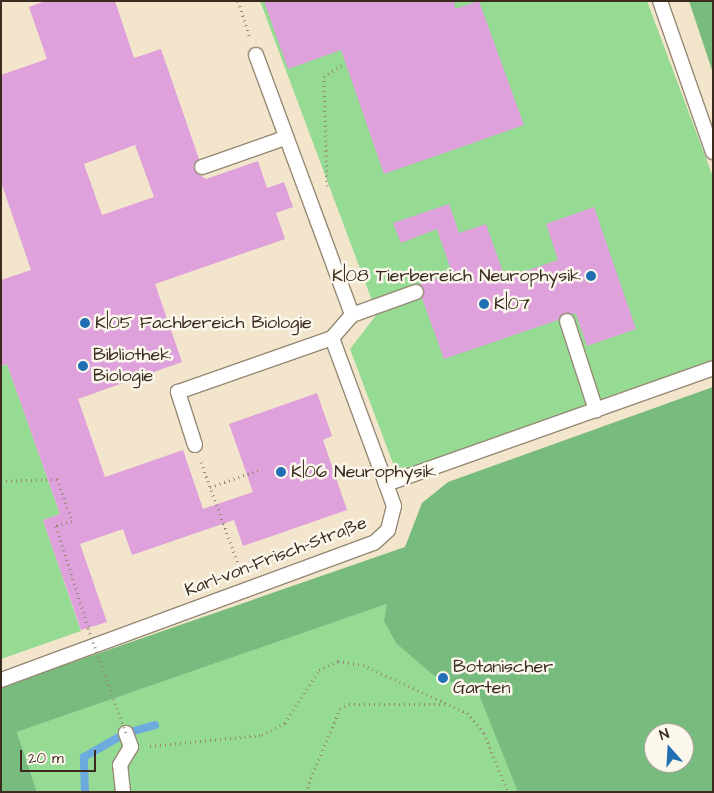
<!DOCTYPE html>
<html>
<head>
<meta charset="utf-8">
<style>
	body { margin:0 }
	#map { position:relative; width:714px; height:793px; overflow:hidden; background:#f2e5cb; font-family:"Architects Daughter",sans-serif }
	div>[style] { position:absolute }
	.green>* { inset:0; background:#96db94 }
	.forest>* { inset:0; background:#78bb7e }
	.stream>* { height:8px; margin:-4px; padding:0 4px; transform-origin:4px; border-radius:4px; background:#6dabdf }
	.building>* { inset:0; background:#dea1dc }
	.path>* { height:3px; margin-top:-1.5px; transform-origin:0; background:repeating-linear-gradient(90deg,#968874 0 1px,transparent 0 5px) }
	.roads { filter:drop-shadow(1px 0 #968874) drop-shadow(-1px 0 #968874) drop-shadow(0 1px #968874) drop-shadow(0 -1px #968874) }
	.lane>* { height:14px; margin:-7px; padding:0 7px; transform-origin:7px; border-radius:7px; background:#fff }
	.path-bridge>* { height:3px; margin-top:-1.5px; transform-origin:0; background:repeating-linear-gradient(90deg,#968874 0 1px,transparent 0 5px) }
	.dots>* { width:14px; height:14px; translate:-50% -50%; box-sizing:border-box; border:2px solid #fbf7ec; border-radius:50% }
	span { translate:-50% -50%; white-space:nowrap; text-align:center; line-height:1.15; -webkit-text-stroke:5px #fbf7ec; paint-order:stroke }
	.poi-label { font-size:18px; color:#3b2a1e }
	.right { translate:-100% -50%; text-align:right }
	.left { translate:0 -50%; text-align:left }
	.street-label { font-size:18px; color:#3b2a1e }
	.frame { position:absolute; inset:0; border:2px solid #3b2a1e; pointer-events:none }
	.north { position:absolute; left:644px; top:723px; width:50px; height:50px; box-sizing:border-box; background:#fbf7ec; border:1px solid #aea59a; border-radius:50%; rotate:341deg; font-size:14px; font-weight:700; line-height:20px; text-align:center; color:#3b2a1e }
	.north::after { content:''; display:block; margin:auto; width:18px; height:22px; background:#1f6fb2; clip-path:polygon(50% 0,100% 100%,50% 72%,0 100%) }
	.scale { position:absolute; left:20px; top:750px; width:76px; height:22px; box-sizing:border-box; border:2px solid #3b2a1e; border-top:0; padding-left:6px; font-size:15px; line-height:18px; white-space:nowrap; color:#3b2a1e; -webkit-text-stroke:4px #fbf7ec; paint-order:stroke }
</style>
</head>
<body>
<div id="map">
	<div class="green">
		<i style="clip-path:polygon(260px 1px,647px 1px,713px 177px,713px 360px,397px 474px,350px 349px,377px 314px)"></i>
		<i style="clip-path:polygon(7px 364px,60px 514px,43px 520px,81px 631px,1px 659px,1px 366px)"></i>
		<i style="clip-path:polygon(evenodd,630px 520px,713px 792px,37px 792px,17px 732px,630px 520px,654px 733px,684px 733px,684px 763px,654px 763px,654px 733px)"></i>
	</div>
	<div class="forest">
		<i style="clip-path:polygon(689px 1px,713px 1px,713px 73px)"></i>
		<i style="clip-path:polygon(evenodd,713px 387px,713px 792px,518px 792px,478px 692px,433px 675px,396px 643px,384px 621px,387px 604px,17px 732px,37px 792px,1px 792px,1px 687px,405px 547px,422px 503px,448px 482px,713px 387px,654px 733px,684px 733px,684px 763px,654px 763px,654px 733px)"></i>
	</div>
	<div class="stream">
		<i style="left:85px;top:792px;width:35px;rotate:-92deg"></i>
		<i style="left:84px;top:757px;width:48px;rotate:-29.7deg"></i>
		<i style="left:126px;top:733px;width:30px;rotate:-15deg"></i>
	</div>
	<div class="building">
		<i style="clip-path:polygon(evenodd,46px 1px,115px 1px,134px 58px,161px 49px,199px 159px,193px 166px,196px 173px,206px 179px,258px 161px,267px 188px,284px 182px,293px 207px,276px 213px,285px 239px,155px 284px,182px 362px,78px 399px,105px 477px,183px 450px,203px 509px,253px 492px,229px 424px,317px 393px,332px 436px,323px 440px,347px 510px,243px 546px,234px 520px,132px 555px,123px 529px,80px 544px,107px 622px,81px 630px,43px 520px,60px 514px,7px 364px,1px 366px,1px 280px,31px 270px,1px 182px,1px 75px,47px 59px,29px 7px,46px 1px,135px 145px,154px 197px,102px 215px,84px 164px,135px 145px)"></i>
		<i style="clip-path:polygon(264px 1px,454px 1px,455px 9px,479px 1px,524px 125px,384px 174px,341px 50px,288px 69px)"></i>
		<i style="clip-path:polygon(449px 204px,459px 233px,486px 224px,505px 278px,558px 260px,546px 224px,594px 207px,636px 329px,587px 346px,576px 314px,565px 313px,558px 320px,444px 359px,422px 298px,424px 290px,420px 284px,452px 273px,437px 229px,401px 243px,393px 223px)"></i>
	</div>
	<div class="path">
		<i style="left:238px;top:1px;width:38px;rotate:72deg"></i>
		<i style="left:327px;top:186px;width:109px;rotate:-91.6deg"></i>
		<i style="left:324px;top:77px;width:25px;rotate:-34deg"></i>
		<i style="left:201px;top:462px;width:117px;rotate:70deg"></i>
		<i style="left:1px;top:481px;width:56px;rotate:-2deg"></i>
		<i style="left:57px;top:479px;width:45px;rotate:70.3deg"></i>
		<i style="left:72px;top:521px;width:17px;rotate:163deg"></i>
		<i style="left:56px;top:526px;width:106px;rotate:72.4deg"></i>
		<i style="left:210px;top:487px;width:55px;rotate:-19.1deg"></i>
		<i style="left:150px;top:746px;width:113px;rotate:-5.6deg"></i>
		<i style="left:262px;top:735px;width:26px;rotate:-28deg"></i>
		<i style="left:285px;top:723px;width:63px;rotate:-57.3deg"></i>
		<i style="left:319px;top:670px;width:21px;rotate:-25deg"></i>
		<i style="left:338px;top:661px;width:25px;rotate:9deg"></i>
		<i style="left:363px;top:665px;width:115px;rotate:24.8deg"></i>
		<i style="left:467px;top:713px;width:26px;rotate:50deg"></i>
		<i style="left:484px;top:733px;width:64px;rotate:67.9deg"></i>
		<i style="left:305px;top:792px;width:90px;rotate:-67.1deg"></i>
		<i style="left:340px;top:709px;width:10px;rotate:-29deg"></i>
		<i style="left:349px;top:704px;width:96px"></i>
	</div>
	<div class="roads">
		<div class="lane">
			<i style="left:660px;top:1px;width:160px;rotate:70.7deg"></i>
			<i style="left:256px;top:55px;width:277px;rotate:69.7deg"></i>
			<i style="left:202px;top:167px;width:88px;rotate:-19.3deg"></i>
			<i style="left:567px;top:321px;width:94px;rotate:72deg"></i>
			<i style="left:332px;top:338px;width:156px;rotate:69.7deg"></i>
			<i style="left:195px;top:445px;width:56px;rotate:-107.8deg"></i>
			<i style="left:178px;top:392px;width:163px;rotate:-19.3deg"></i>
			<i style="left:332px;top:338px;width:30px;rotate:-49deg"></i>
			<i style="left:352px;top:315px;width:68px;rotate:-19.8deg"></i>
			<i style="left:1px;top:680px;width:397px;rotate:-20.2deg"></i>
			<i style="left:374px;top:543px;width:19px;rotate:-43deg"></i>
			<i style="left:388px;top:530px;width:25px;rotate:-76deg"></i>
			<i style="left:394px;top:506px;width:23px;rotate:-110deg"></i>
			<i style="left:386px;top:484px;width:347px;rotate:-19.5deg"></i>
			<i style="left:123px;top:792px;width:27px;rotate:-96deg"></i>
			<i style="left:120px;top:765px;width:21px;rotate:-59deg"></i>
			<i style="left:131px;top:747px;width:15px;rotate:-110deg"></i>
		</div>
	</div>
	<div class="path-bridge">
		<i style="left:88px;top:628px;width:112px;rotate:70.1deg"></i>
	</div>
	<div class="dots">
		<i style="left:591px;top:276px;background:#1f6fb2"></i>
		<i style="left:484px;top:304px;background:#1f6fb2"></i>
		<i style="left:85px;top:323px;background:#1f6fb2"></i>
		<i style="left:83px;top:366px;background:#1f6fb2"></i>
		<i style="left:281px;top:472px;background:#1f6fb2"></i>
		<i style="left:443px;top:678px;background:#1f6fb2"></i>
	</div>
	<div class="poi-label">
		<span class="right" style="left:581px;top:276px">K|08 Tierbereich Neurophysik</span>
		<span class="left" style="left:494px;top:304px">K|07</span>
		<span class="left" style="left:95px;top:323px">K|05 Fachbereich Biologie</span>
		<span class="left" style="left:93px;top:366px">Bibliothek<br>Biologie</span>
		<span class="left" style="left:291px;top:472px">K|06 Neurophysik</span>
		<span class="left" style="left:453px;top:678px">Botanischer<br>Garten</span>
	</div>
	<div class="street-label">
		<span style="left:276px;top:557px;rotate:-21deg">Karl-von-Frisch-Straße</span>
	</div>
	<div class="frame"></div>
	<div class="north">N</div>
	<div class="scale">20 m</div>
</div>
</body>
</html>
